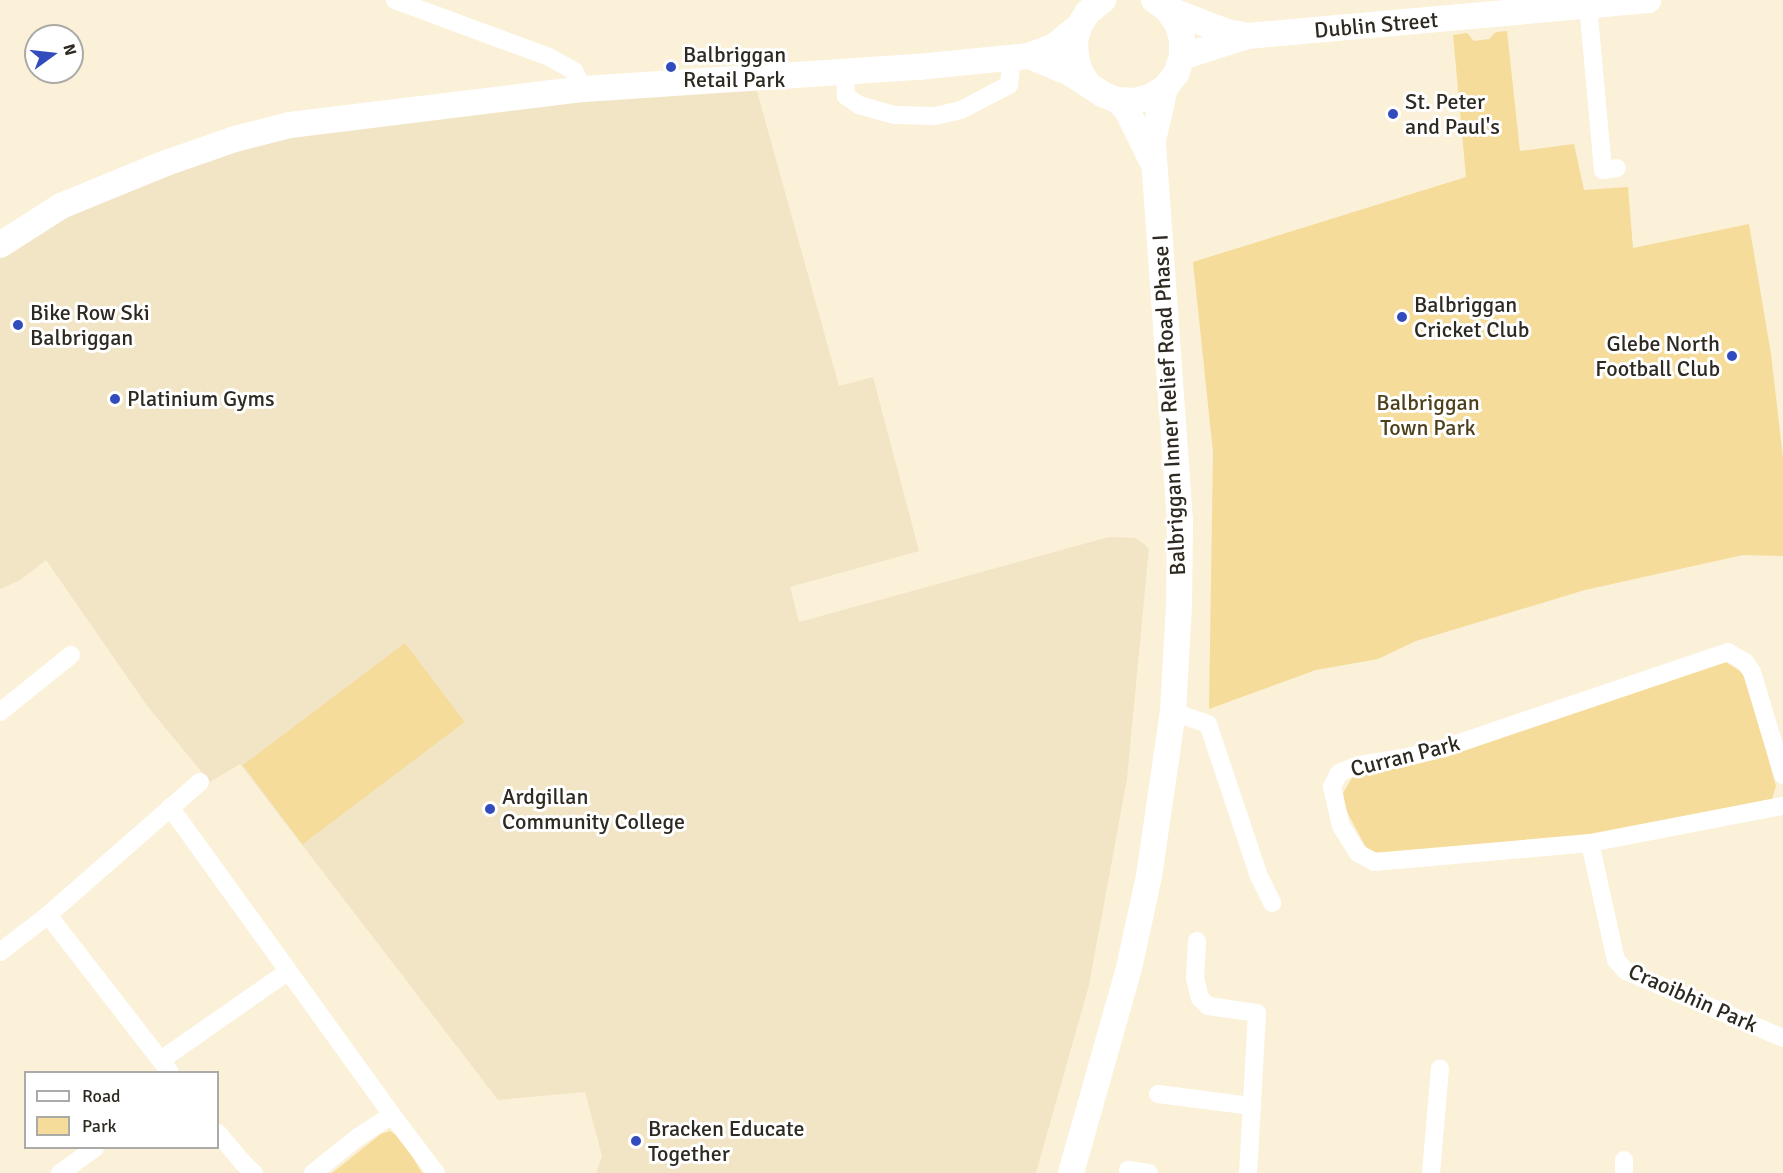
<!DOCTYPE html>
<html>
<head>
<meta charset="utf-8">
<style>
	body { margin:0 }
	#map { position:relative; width:1783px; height:1173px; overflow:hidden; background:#fbf1d8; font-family:Signika,sans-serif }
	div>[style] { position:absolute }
	.built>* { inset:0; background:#f2e5c5 }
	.green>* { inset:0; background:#f6dc9a; transform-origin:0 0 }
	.street>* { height:18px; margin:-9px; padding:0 9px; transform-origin:9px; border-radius:9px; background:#fff }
	.secondary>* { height:26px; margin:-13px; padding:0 13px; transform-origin:13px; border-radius:13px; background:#fff }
	.dots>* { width:16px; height:16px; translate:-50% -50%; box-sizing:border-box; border:3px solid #fff; border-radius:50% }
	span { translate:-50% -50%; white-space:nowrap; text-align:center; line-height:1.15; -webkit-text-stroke:6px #fff; paint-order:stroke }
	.street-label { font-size:22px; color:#2e2a21 }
	.poi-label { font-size:22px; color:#2e2a21 }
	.left { translate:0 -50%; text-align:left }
	.right { translate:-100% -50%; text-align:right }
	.park-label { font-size:22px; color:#4e401b }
	.legend { position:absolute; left:24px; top:1071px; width:195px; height:78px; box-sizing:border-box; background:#fff; border:2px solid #abaaa6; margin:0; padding:8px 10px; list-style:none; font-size:18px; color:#2e2a21 }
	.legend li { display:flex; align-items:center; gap:12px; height:30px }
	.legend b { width:30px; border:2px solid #abaaa6 }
	.north { position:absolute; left:24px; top:24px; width:60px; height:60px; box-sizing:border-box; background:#fff; border:2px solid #abaaa6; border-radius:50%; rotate:75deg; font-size:16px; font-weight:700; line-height:24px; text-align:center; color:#2e2a21 }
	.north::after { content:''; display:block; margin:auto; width:21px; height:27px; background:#334cbd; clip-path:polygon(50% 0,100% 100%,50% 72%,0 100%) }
</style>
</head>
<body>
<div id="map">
	<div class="built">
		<i style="clip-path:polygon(753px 77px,839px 386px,873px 377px,919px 551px,790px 587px,799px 622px,1109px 537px,1136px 538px,1149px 548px,1127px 779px,1089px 985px,1036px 1173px,596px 1173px,602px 1156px,585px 1092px,498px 1100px,240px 764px,210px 782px,148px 707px,46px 560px,20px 580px,0 589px,0 245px,235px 139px)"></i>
	</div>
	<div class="green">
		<i style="clip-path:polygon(1507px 31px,1520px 151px,1574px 144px,1584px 190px,1628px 187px,1633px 248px,1749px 224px,1771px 354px,1783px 458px,1783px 556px,1743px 555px,1585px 590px,1416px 641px,1378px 659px,1316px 670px,1209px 709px,1213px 452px,1193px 262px,1466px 177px,1453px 35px,1467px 33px,1474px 41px,1489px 39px,1496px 32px)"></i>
		<i style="left:405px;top:643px;width:99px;height:203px;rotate:53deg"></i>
		<i style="clip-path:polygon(1726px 662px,1744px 674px,1776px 786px,1772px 799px,1581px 837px,1391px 855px,1368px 851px,1346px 810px,1343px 793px,1352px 778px,1363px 771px)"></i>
		<i style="clip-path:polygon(390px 1131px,402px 1139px,422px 1173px,332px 1173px,381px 1134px)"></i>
	</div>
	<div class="street">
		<i style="left:395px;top:0;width:164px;rotate:20.3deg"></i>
		<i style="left:549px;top:57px;width:29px;rotate:29deg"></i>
		<i style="left:574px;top:71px;width:21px;rotate:61deg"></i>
		<i style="left:1588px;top:5px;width:166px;rotate:84.8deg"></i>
		<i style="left:1603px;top:170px;width:14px;rotate:-8deg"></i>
		<i style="left:845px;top:72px;width:24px;rotate:88deg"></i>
		<i style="left:846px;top:96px;width:16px;rotate:35deg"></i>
		<i style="left:859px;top:105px;width:37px;rotate:16deg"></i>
		<i style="left:895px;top:115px;width:40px;rotate:1.4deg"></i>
		<i style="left:935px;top:116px;width:27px;rotate:-13deg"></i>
		<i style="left:961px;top:110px;width:54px;rotate:-27.5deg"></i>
		<i style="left:1009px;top:85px;width:27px;rotate:-84deg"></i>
		<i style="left:0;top:712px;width:91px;rotate:-38.8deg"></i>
		<i style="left:1173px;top:712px;width:37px;rotate:19deg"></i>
		<i style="left:1208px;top:724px;width:160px;rotate:71.5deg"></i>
		<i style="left:1259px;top:876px;width:30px;rotate:64deg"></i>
		<i style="left:1783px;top:775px;width:108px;rotate:-106.8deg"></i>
		<i style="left:1752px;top:672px;width:12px;rotate:-125deg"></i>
		<i style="left:1745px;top:662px;width:20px;rotate:-150deg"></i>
		<i style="left:1728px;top:652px;width:300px;rotate:161.3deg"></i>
		<i style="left:1444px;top:748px;width:42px;rotate:166.3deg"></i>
		<i style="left:1403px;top:758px;width:46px;rotate:171.2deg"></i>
		<i style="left:1358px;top:765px;width:21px;rotate:157deg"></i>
		<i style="left:1339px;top:773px;width:16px;rotate:117deg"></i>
		<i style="left:1332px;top:787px;width:40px;rotate:77deg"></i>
		<i style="left:1341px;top:826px;width:32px;rotate:58deg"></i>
		<i style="left:1358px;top:853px;width:18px;rotate:29deg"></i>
		<i style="left:1374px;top:862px;width:217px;rotate:-5deg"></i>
		<i style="left:1590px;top:843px;width:197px;rotate:-10.9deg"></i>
		<i style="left:170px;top:807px;width:380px;rotate:54.2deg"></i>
		<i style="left:1590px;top:843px;width:120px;rotate:77.5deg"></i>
		<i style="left:1616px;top:960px;width:15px;rotate:48deg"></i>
		<i style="left:1626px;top:971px;width:171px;rotate:23.1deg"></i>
		<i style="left:48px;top:915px;width:199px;rotate:52.2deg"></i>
		<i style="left:1197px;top:941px;width:37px;rotate:93deg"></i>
		<i style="left:1195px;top:978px;width:21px;rotate:76deg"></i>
		<i style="left:1200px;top:998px;width:11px;rotate:45deg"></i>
		<i style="left:1208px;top:1006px;width:49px;rotate:8.1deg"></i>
		<i style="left:1257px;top:1013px;width:160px;rotate:93.2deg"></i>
		<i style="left:0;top:952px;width:61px;rotate:-37.6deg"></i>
		<i style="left:48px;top:915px;width:202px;rotate:-41.2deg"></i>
		<i style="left:161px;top:1060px;width:154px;rotate:-34.9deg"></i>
		<i style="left:1158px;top:1094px;width:95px;rotate:7.3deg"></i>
		<i style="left:218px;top:1133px;width:38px;rotate:50deg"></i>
		<i style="left:242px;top:1162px;width:16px;rotate:43deg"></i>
		<i style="left:1128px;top:1170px;width:21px;rotate:8deg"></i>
		<i style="left:60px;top:1173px;width:43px;rotate:-35.5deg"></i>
		<i style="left:313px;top:1173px;width:58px;rotate:-38.7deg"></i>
		<i style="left:358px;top:1137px;width:40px;rotate:-32.9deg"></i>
		<i style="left:392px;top:1115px;width:73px;rotate:52.8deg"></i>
		<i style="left:1431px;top:1173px;width:105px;rotate:-85.1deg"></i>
		<i style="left:1624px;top:1173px;width:13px;rotate:-90deg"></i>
	</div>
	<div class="secondary">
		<i style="left:1167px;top:9px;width:64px;rotate:21deg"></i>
		<i style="left:1227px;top:32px;width:20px;rotate:11deg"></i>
		<i style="left:1029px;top:56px;width:44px;rotate:22.5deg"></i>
		<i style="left:1070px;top:73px;width:38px;rotate:33deg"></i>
		<i style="left:1102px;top:94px;width:16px;rotate:22deg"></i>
		<i style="left:1117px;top:100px;width:17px;rotate:3deg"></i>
		<i style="left:1134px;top:101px;width:16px;rotate:-14deg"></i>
		<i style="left:1150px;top:97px;width:17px;rotate:-31deg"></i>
		<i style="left:1165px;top:88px;width:18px;rotate:-52deg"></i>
		<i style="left:1176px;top:74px;width:18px;rotate:-71deg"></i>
		<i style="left:1182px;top:57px;width:18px;rotate:-90deg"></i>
		<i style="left:1182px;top:39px;width:17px;rotate:-107deg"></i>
		<i style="left:1177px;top:23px;width:17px;rotate:-126deg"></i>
		<i style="left:1167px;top:9px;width:16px;rotate:-145deg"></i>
		<i style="left:1182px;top:57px;width:68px;rotate:-17.9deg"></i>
		<i style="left:1247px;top:36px;width:403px;rotate:-5.1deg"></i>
		<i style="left:1089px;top:85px;width:16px;rotate:-125deg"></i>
		<i style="left:1080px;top:72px;width:16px;rotate:-105deg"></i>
		<i style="left:1076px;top:57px;width:16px;rotate:-94deg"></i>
		<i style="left:1075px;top:41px;width:16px;rotate:-75deg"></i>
		<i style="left:1079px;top:26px;width:15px;rotate:-58deg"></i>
		<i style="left:1087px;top:13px;width:21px;rotate:-39deg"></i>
		<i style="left:1117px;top:100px;width:14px;rotate:45deg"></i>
		<i style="left:1127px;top:110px;width:57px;rotate:63.9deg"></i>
		<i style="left:0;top:245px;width:72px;rotate:-32.6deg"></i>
		<i style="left:61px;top:206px;width:113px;rotate:-22.3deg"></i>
		<i style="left:166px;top:163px;width:73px;rotate:-19.2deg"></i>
		<i style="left:235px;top:139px;width:57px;rotate:-14.3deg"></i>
		<i style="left:290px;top:125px;width:296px;rotate:-7deg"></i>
		<i style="left:584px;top:89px;width:335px;rotate:-3.8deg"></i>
		<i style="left:918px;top:67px;width:112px;rotate:-5.7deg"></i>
		<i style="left:1029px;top:56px;width:26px;rotate:-21deg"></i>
		<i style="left:1053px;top:47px;width:33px;rotate:-39deg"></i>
		<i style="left:1071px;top:1173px;width:213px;rotate:-74.2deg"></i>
		<i style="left:1129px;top:968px;width:94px;rotate:-77.7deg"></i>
		<i style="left:1149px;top:876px;width:166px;rotate:-81.7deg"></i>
		<i style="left:1173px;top:712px;width:108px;rotate:-86.8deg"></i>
		<i style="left:1179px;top:604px;width:83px;rotate:-89.3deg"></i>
		<i style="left:1180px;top:521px;width:382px;rotate:-94.1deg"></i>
		<i style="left:1153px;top:140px;width:53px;rotate:-77deg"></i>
	</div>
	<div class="dots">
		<i style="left:671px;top:67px;background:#334cbd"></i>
		<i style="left:1393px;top:114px;background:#334cbd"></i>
		<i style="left:1402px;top:317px;background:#334cbd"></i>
		<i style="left:18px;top:325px;background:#334cbd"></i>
		<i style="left:1732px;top:356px;background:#334cbd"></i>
		<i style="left:115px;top:399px;background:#334cbd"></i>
		<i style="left:490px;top:809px;background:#334cbd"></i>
		<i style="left:636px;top:1141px;background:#334cbd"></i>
	</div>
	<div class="street-label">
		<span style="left:1376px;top:25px;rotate:-5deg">Dublin Street</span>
		<span style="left:1169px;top:405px;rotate:-93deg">Balbriggan Inner Relief Road Phase I</span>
		<span style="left:1405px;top:756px;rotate:-14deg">Curran Park</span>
		<span style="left:1693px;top:998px;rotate:24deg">Craoibhin Park</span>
	</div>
	<div class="poi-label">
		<span class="left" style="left:683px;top:67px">Balbriggan<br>Retail Park</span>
		<span class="left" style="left:1405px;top:114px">St. Peter<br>and Paul's</span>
		<span class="left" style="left:1414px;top:317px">Balbriggan<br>Cricket Club</span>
		<span class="left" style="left:30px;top:325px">Bike Row Ski<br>Balbriggan</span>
		<span class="right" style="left:1720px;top:356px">Glebe North<br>Football Club</span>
		<span class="left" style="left:127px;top:399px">Platinium Gyms</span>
		<span class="left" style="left:502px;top:809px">Ardgillan<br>Community College</span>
		<span class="left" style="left:648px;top:1141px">Bracken Educate<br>Together</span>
	</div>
	<div class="park-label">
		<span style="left:1428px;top:415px">Balbriggan<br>Town Park</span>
	</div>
	<ul class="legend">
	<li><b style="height:8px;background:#fff"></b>Road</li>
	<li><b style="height:16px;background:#f6dc9a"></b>Park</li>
	</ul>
	<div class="north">N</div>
</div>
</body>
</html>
